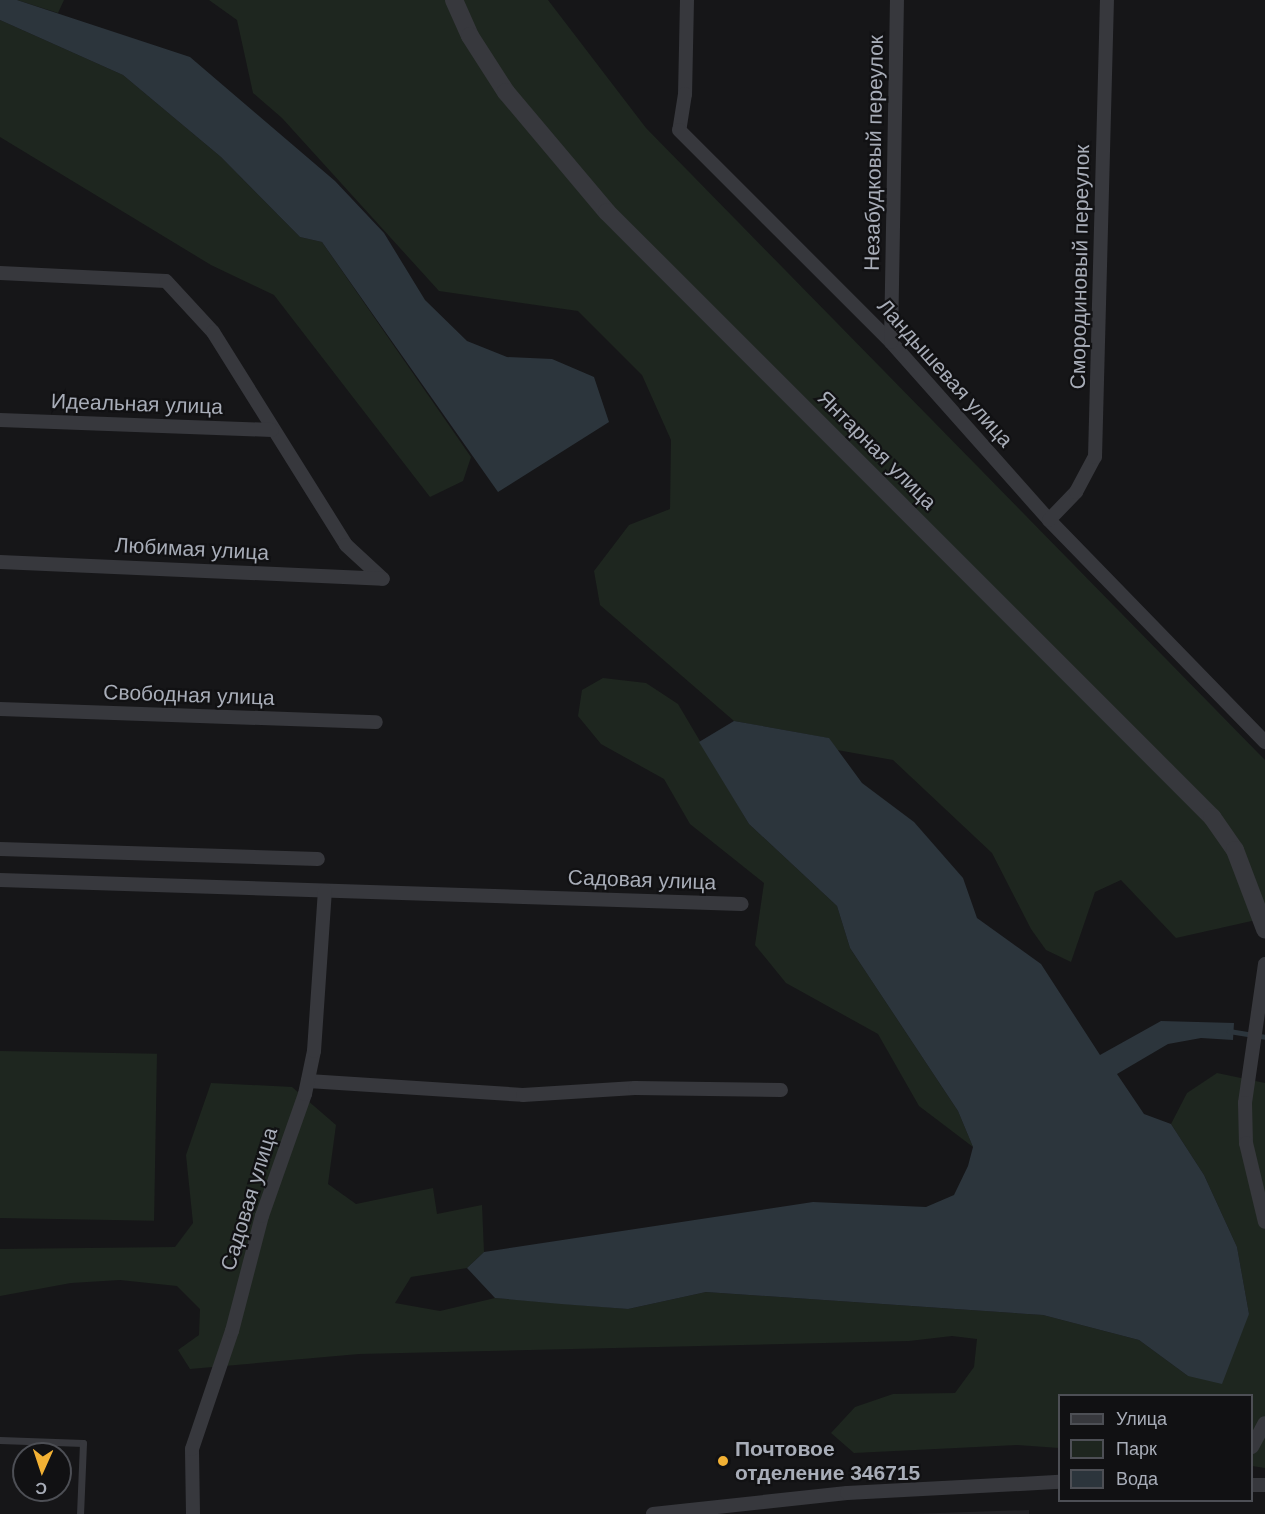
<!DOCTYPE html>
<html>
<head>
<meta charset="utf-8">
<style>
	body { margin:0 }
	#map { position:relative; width:1265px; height:1514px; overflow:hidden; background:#161618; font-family:Helvetica,sans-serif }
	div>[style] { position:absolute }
	.built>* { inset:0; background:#222225 }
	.green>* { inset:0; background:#1e261f; transform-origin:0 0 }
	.water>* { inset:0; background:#2c353c }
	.stream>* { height:4.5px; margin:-2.25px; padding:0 2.25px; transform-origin:2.25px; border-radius:2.25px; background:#2c353c }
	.service>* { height:7px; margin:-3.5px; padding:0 3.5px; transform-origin:3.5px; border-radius:3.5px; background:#37383d }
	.minor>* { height:14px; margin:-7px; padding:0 7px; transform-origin:7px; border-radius:7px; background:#37383d }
	.tertiary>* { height:18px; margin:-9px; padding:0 9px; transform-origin:9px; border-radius:9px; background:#37383d }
	.dots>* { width:16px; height:16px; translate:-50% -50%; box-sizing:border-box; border:3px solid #111113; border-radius:50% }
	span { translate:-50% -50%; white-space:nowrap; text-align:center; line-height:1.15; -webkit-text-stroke:4.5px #111113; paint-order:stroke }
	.street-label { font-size:21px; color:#a8adb8 }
	.poi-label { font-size:21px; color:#a8adb8; font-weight:700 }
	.left { translate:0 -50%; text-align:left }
	.legend { position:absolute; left:1058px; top:1394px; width:195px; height:108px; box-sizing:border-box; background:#111113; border:2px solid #4d4f55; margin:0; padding:8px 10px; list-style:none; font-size:18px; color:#a8adb8 }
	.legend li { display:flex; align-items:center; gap:12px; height:30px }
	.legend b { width:30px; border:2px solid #4d4f55 }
	.north { position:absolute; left:12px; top:1442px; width:60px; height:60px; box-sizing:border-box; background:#111113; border:2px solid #4d4f55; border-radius:50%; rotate:183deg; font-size:16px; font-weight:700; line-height:24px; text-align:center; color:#a8adb8 }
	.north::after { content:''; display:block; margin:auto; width:21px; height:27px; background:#f2b134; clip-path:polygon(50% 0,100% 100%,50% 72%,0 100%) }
</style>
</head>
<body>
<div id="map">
	<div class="built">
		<i style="clip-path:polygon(1029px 1510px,1029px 1514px,910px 1514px)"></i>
	</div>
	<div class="green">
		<i style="clip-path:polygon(17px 0,64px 0,58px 13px)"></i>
		<i style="clip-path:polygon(209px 0,548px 0,646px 128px,1265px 760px,1265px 918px,1176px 938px,1121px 880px,1095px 892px,1071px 962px,1046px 950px,1031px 929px,992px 853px,893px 760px,837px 750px,828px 738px,734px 721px,600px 605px,594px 571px,629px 525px,670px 509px,671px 440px,642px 375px,578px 311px,439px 291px,282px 118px,253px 93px,237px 20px)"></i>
		<i style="clip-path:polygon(0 20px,123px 75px,221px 157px,300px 237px,322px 242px,471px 457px,463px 481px,430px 497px,274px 295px,211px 265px,0 137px)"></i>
		<i style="clip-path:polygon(603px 678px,646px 683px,678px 704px,749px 824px,837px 906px,850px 948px,958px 1111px,973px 1147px,919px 1106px,878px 1034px,786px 983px,755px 945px,764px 883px,690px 824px,664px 779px,601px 744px,578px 716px,582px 690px)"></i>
		<i style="left:0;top:1051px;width:157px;height:167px;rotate:1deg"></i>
		<i style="clip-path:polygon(1217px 1073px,1265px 1083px,1265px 1468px,1252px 1466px,1252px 1396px,1060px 1396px,1059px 1448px,1017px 1445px,854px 1453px,831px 1433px,855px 1407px,893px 1394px,955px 1393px,974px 1367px,977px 1339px,952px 1336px,909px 1341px,359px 1354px,190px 1369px,178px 1350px,199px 1335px,200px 1309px,177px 1286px,120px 1280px,71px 1283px,0 1296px,0 1249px,175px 1247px,193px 1223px,186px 1155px,211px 1083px,292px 1087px,336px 1125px,328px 1184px,356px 1204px,433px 1188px,437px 1214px,482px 1205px,484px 1252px,467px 1268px,411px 1277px,395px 1303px,440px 1311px,495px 1298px,628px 1309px,706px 1292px,1043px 1315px,1139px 1340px,1188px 1376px,1249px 1314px,1237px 1247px,1204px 1175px,1171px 1124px,1187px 1093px)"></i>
	</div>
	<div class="water">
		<i style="clip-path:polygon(0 0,17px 0,190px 57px,335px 181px,384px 233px,425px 300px,467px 341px,507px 357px,552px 359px,594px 377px,609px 422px,498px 492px,322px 242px,300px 237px,221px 157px,123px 75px,0 20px)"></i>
		<i style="clip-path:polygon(734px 721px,829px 738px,862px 783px,914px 822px,963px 878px,977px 918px,1041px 964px,1100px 1055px,1161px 1021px,1234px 1023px,1233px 1040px,1201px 1038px,1168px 1044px,1117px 1074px,1144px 1114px,1171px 1124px,1204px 1175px,1237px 1247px,1249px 1314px,1222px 1384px,1188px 1376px,1139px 1340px,1043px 1315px,706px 1292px,628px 1309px,561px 1304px,495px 1298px,467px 1268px,484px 1252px,813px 1202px,926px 1207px,954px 1195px,968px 1166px,973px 1147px,958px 1111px,850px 948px,837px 906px,749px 824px,699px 742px)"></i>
	</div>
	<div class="stream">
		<i style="left:1229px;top:1031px;width:36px;rotate:9deg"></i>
	</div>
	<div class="service">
		<i style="left:0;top:1440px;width:83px;rotate:2.1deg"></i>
		<i style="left:83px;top:1443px;width:71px;rotate:92.4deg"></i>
	</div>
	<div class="minor">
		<i style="left:687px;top:0;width:94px;rotate:91.2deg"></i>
		<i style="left:685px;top:94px;width:36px;rotate:99deg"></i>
		<i style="left:679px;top:130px;width:300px;rotate:45deg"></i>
		<i style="left:891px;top:342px;width:238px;rotate:48.4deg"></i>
		<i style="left:1049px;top:520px;width:310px;rotate:45.8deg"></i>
		<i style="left:0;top:273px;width:166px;rotate:2.8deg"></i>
		<i style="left:166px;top:281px;width:69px;rotate:47.3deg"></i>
		<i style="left:213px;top:332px;width:251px;rotate:58deg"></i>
		<i style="left:346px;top:545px;width:50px;rotate:42.6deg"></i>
		<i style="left:891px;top:342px;width:342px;rotate:-89deg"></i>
		<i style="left:0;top:420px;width:272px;rotate:2.1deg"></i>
		<i style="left:1049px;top:520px;width:39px;rotate:-46deg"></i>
		<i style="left:1076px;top:492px;width:40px;rotate:-62deg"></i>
		<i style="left:1095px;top:457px;width:457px;rotate:-88.5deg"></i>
		<i style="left:0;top:562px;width:383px;rotate:2.5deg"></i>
		<i style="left:0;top:709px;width:376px;rotate:2deg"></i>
		<i style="left:0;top:849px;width:318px;rotate:1.8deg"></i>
		<i style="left:0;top:880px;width:742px;rotate:1.85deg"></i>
		<i style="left:1265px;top:964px;width:140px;rotate:98.2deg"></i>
		<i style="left:1245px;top:1103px;width:40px;rotate:88.6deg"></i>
		<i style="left:1246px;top:1143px;width:81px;rotate:76.5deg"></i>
		<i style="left:308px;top:1081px;width:215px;rotate:3.7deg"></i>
		<i style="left:523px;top:1095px;width:112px;rotate:-3.6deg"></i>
		<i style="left:635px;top:1088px;width:146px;rotate:0.8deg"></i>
		<i style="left:1252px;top:1447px;width:27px;rotate:-62deg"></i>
		<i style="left:1252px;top:1485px;width:13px"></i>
		<i style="left:193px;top:1514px;width:65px;rotate:-90.9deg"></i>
		<i style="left:192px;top:1449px;width:125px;rotate:-71.3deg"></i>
		<i style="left:232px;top:1331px;width:119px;rotate:-75.4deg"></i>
		<i style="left:262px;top:1216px;width:129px;rotate:-70.6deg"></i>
		<i style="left:305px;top:1094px;width:44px;rotate:-78.2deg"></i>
		<i style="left:314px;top:1051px;width:160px;rotate:-86.1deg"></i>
		<i style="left:653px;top:1514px;width:195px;rotate:-6.2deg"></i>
		<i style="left:847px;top:1493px;width:213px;rotate:-3deg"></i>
	</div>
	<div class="tertiary">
		<i style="left:454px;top:0;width:39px;rotate:66deg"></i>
		<i style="left:470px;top:36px;width:67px;rotate:57.3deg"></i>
		<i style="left:506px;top:92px;width:157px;rotate:49.9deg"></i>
		<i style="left:607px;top:212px;width:856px;rotate:45deg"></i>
		<i style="left:1212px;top:817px;width:40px;rotate:55.1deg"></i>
		<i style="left:1235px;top:850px;width:85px;rotate:69.2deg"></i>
	</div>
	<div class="dots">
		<i style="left:723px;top:1461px;background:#f2b134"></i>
	</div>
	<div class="street-label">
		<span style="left:874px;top:153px;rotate:-89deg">Незабудковый переулок</span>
		<span style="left:1080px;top:267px;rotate:-89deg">Смородиновый переулок</span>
		<span style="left:945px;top:373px;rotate:48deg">Ландышевая улица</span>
		<span style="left:137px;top:404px;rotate:2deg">Идеальная улица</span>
		<span style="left:877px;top:450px;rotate:45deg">Янтарная улица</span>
		<span style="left:192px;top:549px;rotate:3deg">Любимая улица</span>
		<span style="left:189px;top:695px;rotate:2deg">Свободная улица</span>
		<span style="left:642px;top:880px;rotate:2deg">Садовая улица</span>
		<span style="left:249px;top:1199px;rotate:-73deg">Садовая улица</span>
	</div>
	<div class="poi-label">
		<span class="left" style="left:735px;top:1461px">Почтовое<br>отделение 346715</span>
	</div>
	<ul class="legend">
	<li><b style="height:8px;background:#37383d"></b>Улица</li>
	<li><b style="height:16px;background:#1e261f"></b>Парк</li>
	<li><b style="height:16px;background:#2c353c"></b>Вода</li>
	</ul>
	<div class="north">С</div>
</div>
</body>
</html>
